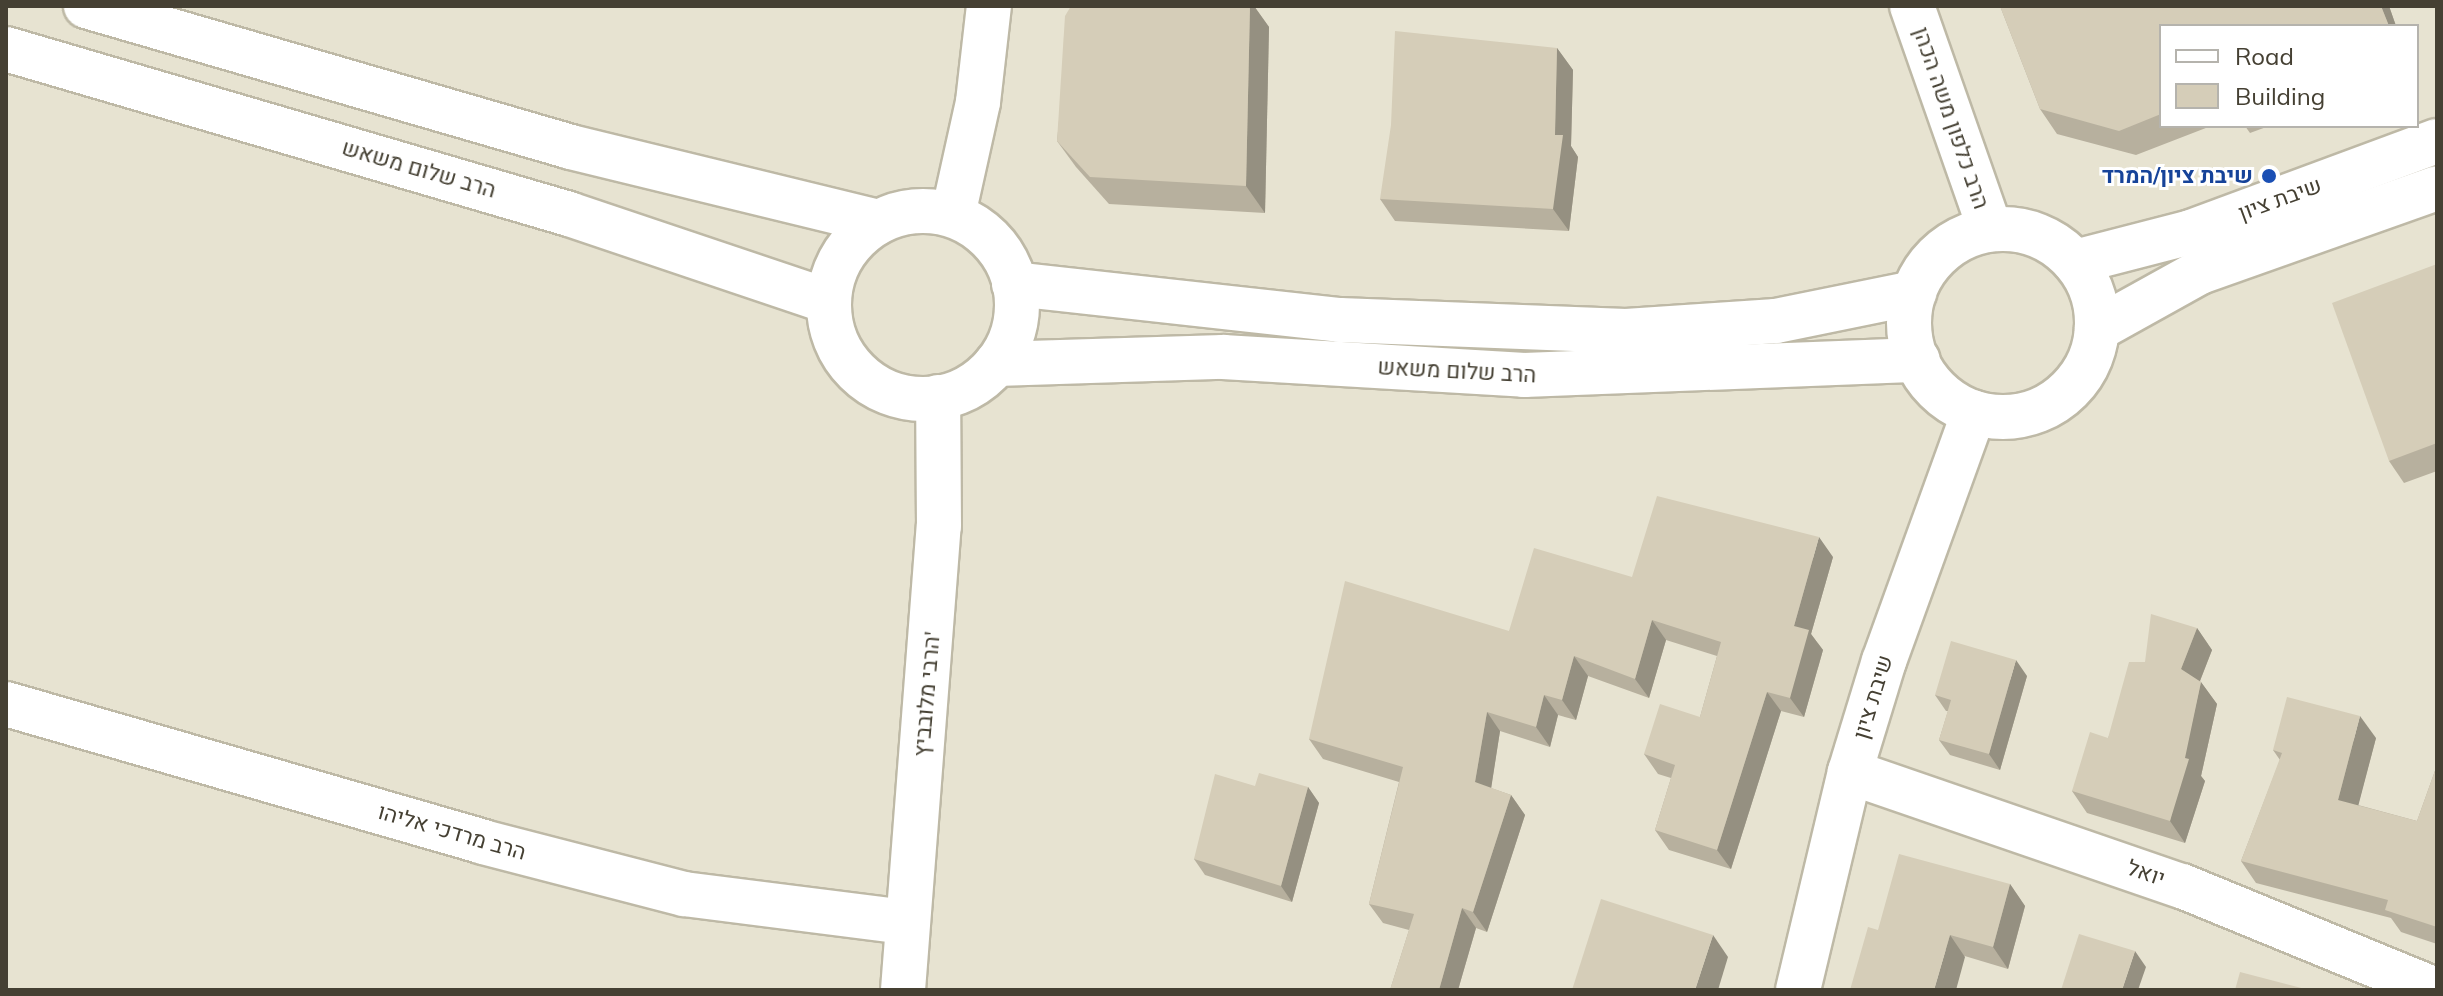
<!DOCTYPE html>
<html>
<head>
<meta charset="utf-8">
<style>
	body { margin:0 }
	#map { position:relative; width:2443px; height:996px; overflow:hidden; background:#f3f0e3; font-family:Mulish,Heebo,sans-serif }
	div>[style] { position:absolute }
	.residential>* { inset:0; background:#e7e3d1 }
	.roads { filter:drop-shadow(2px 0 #beb9a6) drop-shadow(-2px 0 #beb9a6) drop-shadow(0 2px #beb9a6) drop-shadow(0 -2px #beb9a6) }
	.minor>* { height:44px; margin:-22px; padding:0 22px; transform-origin:22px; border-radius:22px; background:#fff }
	.minor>.ring { margin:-22px; padding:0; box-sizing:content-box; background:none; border:44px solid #fff; border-radius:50% }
	.wall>* { inset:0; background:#b7b09e }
	.shaded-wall>* { inset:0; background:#959081 }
	.building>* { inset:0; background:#d5cdb8 }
	.dots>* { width:22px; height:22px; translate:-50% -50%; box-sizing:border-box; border:4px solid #fff; border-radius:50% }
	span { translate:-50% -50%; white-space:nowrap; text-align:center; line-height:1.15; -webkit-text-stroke:6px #fff; paint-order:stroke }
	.street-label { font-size:22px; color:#454033 }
	.transit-label { font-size:22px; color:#164399; font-weight:700 }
	.right { translate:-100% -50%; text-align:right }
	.frame { position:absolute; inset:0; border:8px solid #454033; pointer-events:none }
	.legend { position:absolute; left:2159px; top:24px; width:260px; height:104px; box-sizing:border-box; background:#fff; border:2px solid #b5b3ad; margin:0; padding:10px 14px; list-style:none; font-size:24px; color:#454033 }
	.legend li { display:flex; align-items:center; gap:16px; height:40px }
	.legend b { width:40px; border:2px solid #b5b3ad }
</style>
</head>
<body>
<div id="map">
	<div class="residential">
		<i style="clip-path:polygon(evenodd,6px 6px,2437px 6px,2437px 990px,6px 990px,6px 6px,2161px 26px,2417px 26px,2417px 126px,2161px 126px,2161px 26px)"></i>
	</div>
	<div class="roads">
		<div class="minor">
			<i style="left:86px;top:6px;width:505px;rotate:16.21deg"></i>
			<i style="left:571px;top:147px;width:316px;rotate:13.7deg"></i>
			<i style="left:1912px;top:6px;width:236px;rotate:70.7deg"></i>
			<i style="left:6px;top:49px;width:587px;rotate:16.33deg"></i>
			<i style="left:569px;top:214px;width:273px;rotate:18.6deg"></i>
			<i class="ring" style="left:829px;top:211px;width:144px;height:144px"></i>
			<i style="left:953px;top:215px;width:116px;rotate:-77.5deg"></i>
			<i style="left:978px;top:102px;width:97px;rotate:-83.5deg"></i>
			<i class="ring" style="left:1909px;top:229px;width:144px;height:144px"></i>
			<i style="left:2075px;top:262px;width:120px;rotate:-14.5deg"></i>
			<i style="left:2191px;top:232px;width:262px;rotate:-20.3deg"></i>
			<i style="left:1014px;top:284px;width:328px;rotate:6.3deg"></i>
			<i style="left:1340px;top:320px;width:286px;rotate:2.2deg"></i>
			<i style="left:1626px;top:331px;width:150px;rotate:-3.8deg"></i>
			<i style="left:1776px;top:321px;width:141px;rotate:-11.5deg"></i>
			<i style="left:2097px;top:329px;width:118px;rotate:-29deg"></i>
			<i style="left:2200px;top:272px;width:251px;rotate:-19.5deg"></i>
			<i style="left:996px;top:364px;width:227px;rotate:-1.8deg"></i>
			<i style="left:1223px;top:357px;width:302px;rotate:3.4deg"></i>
			<i style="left:1524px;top:375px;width:394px;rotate:-2.2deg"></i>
			<i style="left:6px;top:704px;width:497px;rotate:16.1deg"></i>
			<i style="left:483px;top:842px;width:208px;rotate:14.5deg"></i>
			<i style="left:684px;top:894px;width:224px;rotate:7.2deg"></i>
			<i style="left:1850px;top:772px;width:351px;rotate:19deg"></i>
			<i style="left:2182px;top:886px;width:274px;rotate:22.3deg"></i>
			<i style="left:903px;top:990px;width:465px;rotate:-85.6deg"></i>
			<i style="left:939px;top:526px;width:129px;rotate:-90.4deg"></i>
			<i style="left:1798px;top:990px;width:224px;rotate:-76.6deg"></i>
			<i style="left:1850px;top:772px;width:116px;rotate:-73deg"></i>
			<i style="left:1884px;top:661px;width:264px;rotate:-70.1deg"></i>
		</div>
	</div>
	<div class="wall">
		<i style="clip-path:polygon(1071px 6px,1254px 6px,1269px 27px,1265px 213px,1109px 204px,1076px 167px,1057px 141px)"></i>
		<i style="clip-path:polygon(2000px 6px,2389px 6px,2396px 26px,2161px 26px,2161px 126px,2211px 126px,2136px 155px,2057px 134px,2040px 109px)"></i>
		<i style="clip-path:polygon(1557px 48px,1573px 70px,1571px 146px,1578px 157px,1569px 231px,1395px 221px,1380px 199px)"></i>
		<i style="clip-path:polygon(2245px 126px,2269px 126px,2250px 133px)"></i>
		<i style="clip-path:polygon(2437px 264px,2437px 471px,2404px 483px,2389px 461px)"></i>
		<i style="clip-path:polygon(1833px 557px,1811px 634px,1823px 650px,1804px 717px,1781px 711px,1731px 869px,1669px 850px,1655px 830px,1671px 778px,1658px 774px,1644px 754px,1700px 717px,1717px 656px,1666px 640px,1649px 698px,1588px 676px,1576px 720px,1558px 715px,1550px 747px,1500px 731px,1491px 788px,1511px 795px,1525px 815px,1487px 932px,1476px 928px,1458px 990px,1390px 990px,1409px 930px,1383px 923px,1369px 904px,1399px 782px,1323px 759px,1309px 739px,1509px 631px,1632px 577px)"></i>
		<i style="clip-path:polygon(2197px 628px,2212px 650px,2200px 681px,2217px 704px,2201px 776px,2205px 781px,2185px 843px,2087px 813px,2072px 791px,2108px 738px,2145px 662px)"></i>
		<i style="clip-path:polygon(2027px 676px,2000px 770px,1950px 755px,1939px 740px,1948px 711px,1946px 711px,1935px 695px)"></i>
		<i style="clip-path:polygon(2376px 738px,2358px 805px,2417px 821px,2437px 765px,2437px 944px,2401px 932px,2391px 918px,2256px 883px,2241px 861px,2280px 760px,2273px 750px)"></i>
		<i style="clip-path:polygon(1255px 786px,1308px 787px,1319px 803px,1292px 902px,1205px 875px,1194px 859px)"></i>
		<i style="clip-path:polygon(2010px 884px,2025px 906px,2008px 969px,1878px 930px)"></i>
	</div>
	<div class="shaded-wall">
		<i style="clip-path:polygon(1250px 6px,1254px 6px,1269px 27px,1265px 213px,1246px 186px)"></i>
		<i style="clip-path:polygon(2381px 6px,2389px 6px,2396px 26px,2389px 26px)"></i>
		<i style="clip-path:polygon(1557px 48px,1573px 70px,1571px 146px,1578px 157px,1569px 231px,1553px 209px)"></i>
		<i style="clip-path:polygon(1819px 537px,1833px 557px,1811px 634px,1823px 650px,1804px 717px,1790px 698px,1794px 626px)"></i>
		<i style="clip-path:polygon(1652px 620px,1666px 640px,1649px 698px,1635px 679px)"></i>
		<i style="clip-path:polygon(2197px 628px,2212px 650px,2196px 691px,2181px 669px)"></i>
		<i style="clip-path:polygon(1574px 656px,1588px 676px,1576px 720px,1562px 700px)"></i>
		<i style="clip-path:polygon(2016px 660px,2027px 676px,2000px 770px,1989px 754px)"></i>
		<i style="clip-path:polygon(2201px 682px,2217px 704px,2201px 776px,2205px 781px,2185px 843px,2170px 821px)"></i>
		<i style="clip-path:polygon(1767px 692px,1781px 711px,1731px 869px,1717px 850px)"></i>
		<i style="clip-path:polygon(1544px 695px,1558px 715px,1550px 747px,1536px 727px)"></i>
		<i style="clip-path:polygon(1487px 712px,1500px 731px,1489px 802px,1475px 782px)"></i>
		<i style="clip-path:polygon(2360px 716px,2376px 738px,2354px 822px,2338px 800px)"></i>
		<i style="clip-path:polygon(1308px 787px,1319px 803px,1292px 902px,1281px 886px)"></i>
		<i style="clip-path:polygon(1511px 795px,1525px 815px,1487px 932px,1473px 912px)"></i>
		<i style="clip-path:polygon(2010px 884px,2025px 906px,2008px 969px,1993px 947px)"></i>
		<i style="clip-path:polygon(1462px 908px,1476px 928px,1458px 990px,1439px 990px)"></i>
		<i style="clip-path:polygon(1713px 935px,1728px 957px,1718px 990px,1695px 990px)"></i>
		<i style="clip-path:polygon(1950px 935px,1965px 957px,1956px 990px,1934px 990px)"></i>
		<i style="clip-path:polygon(2135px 951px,2146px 967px,2138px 990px,2122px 990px)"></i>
	</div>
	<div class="building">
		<i style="clip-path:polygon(1071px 6px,1250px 6px,1246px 186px,1090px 177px,1057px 141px,1065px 16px)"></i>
		<i style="clip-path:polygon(2000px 6px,2381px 6px,2389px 26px,2161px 26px,2161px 114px,2119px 131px,2040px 109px)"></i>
		<i style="clip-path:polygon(1395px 31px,1557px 48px,1555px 135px,1563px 135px,1553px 209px,1380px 199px,1391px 125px)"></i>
		<i style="clip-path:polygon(2437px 264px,2437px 443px,2389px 461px,2332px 303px)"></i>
		<i style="clip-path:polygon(1657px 496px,1819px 537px,1794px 626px,1809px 630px,1790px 698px,1767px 692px,1717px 850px,1655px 830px,1675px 765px,1644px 754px,1660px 704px,1700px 717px,1721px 642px,1652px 620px,1635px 679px,1574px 656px,1562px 700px,1544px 695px,1536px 727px,1487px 712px,1475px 782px,1511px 795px,1473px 912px,1462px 908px,1439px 990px,1390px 990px,1414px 914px,1369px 904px,1403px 767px,1309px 739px,1345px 581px,1509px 631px,1534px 548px,1632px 577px)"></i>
		<i style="clip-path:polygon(2151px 614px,2197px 628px,2181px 669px,2201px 682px,2185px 758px,2189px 759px,2170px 821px,2072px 791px,2090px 732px,2108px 738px,2129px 662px,2145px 662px)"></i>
		<i style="clip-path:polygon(1951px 641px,2016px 660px,1989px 754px,1939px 740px,1951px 700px,1935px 695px)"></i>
		<i style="clip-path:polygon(2287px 697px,2360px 716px,2338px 800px,2417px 821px,2437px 765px,2437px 927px,2385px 910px,2388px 900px,2241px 861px,2282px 753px,2273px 750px)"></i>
		<i style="clip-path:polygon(1259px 773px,1308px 787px,1281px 886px,1194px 859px,1215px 774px,1255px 786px)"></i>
		<i style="clip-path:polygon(1899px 854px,2010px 884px,1993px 947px,1950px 935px,1934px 990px,1850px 990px,1868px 927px,1878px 930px)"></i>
		<i style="clip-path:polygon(1601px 899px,1713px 935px,1695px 990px,1572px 990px)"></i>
		<i style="clip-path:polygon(2079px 934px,2135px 951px,2122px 990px,2061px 990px)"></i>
		<i style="clip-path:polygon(2240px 972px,2309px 990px,2235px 990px)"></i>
	</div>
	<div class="dots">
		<i style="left:2269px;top:176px;background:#1a4fb4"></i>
	</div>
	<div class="street-label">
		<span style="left:1951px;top:118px;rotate:71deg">הרב כלפון משה הכהן</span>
		<span style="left:419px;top:169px;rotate:16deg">הרב שלום משאש</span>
		<span style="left:2280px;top:199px;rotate:-20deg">שיבת ציון</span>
		<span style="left:1457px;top:371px;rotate:3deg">הרב שלום משאש</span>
		<span style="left:927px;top:694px;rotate:-85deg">הרבי מלובביץ'</span>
		<span style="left:1873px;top:697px;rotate:-73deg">שיבת ציון</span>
		<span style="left:452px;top:832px;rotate:16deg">הרב מרדכי אליהו</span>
		<span style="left:2146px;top:873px;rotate:19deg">יואל</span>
	</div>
	<div class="transit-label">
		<span class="right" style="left:2253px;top:176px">שיבת ציון/המרד</span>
	</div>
	<div class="frame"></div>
	<ul class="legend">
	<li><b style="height:10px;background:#fff"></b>Road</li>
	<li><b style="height:22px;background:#d5cdb8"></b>Building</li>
	</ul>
</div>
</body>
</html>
